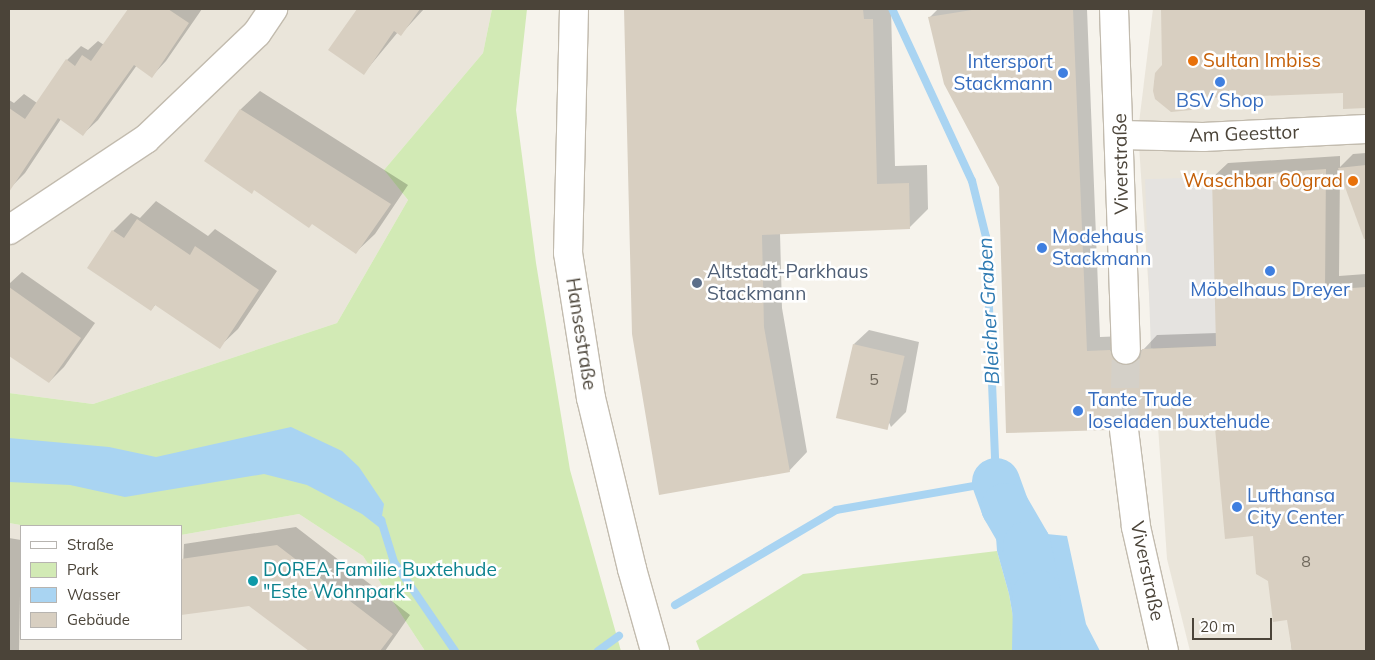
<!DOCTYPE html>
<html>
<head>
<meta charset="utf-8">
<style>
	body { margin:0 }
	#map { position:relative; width:1375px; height:660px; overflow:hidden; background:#f6f3ec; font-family:Mulish,sans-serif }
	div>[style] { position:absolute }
	.residential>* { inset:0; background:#eae5da }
	.green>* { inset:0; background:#d2eab5 }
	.parking>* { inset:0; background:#e5e3e0; transform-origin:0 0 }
	.water>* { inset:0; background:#a9d4f2 }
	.shadow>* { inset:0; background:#0003 }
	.stream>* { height:8px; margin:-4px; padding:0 4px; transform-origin:4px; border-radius:4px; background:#a9d4f2 }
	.river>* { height:48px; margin:-24px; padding:0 24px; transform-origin:24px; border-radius:24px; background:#a9d4f2 }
	.building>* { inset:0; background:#d8cfc1; transform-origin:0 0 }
	.minor-tunnel>* { height:28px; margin-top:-14px; transform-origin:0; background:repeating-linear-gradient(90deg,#d4d0c8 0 28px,transparent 0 42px) }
	.roads { filter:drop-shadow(1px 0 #c2bbae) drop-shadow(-1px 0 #c2bbae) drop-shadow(0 1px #c2bbae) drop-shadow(0 -1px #c2bbae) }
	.minor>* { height:28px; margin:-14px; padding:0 14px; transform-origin:14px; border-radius:14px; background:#fff }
	.dots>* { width:14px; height:14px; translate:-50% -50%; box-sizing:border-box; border:2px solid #fff; border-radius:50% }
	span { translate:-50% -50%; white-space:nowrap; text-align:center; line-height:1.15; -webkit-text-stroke:5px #fff; paint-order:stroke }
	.number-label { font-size:16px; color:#6e675b }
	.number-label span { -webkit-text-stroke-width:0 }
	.food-label { font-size:19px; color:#c56008 }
	.left { translate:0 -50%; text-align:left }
	.right { translate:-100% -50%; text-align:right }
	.shop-label { font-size:19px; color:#366cbe }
	.street-label { font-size:19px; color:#4b4439 }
	.service-label { font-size:19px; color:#4e5e75 }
	.culture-label { font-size:19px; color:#0d838f }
	.water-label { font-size:20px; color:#2e7ab2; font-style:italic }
	.frame { position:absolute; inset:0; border:10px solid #4b4439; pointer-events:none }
	.legend { position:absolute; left:20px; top:525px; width:162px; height:115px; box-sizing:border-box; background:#fff; border:1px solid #b7b4b0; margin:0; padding:6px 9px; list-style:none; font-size:15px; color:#4b4439 }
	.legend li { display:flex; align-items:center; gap:10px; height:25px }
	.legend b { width:25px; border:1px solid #b7b4b0 }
	.scale { position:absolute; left:1192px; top:618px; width:80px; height:22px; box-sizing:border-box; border:2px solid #4b4439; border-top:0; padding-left:6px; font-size:15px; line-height:18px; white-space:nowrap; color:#4b4439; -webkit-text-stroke:4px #fff; paint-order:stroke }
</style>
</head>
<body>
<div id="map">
	<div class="residential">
		<i style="clip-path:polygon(9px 9px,492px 9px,483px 53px,384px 170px,408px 200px,337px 323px,93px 404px,9px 393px)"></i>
		<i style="clip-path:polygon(1153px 9px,1366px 9px,1366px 651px,1190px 651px,1167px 559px,1138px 131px)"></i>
		<i style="clip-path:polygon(299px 514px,363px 556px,425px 651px,9px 651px,9px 523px,26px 526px,21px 526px,21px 639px,181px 639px,181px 535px)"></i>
	</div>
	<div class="green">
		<i style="clip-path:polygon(492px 9px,527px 9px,516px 110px,536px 263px,570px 470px,621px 651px,425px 651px,363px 556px,299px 514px,181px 535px,181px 526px,26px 526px,9px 523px,9px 393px,93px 404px,337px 323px,408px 200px,384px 170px,483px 53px)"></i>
		<i style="clip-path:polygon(997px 551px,1009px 594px,1019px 651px,700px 651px,696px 641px,803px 574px)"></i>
	</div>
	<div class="parking">
		<i style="left:1212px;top:177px;width:169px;height:67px;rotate:88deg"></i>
	</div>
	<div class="water">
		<i style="clip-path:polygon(291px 427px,342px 451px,359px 467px,384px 504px,380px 528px,362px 514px,307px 485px,264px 474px,125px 497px,70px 485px,9px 482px,9px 438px,109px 447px,156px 457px)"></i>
		<i style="clip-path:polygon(1005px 530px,1067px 536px,1086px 624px,1100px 651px,1019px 651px,1009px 594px,997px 551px,996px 537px)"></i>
	</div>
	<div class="shadow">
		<i style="clip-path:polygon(129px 9px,202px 9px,166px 61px,152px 76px,137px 65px,98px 120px,83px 134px,61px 119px,25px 173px,10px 188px,9px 100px,14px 103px,24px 94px,37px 103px,67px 60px,81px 46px,88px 50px,98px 41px,104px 45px)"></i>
		<i style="clip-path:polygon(360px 9px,424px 9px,401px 34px,398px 32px,364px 73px,330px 50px)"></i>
		<i style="clip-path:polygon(626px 9px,891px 9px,895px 166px,927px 165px,928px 209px,910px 227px,780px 233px,782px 308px,807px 452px,789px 471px,634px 334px)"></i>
		<i style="clip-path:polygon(938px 9px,1087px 9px,1100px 337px,1125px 336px,1133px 350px,1143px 350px,1157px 335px,1217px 333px,1213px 177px,1228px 163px,1340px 156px,1340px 167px,1353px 154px,1366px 153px,1366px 242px,1340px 170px,1339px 276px,1366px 274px,1366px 651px,1292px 651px,1288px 618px,1269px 580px,1216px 426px,1137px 419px,1123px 413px,1108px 429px,929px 18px)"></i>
		<i style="clip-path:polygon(1162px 9px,1366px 9px,1366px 107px,1345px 108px,1345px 92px,1156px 99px,1154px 82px,1163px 66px)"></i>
		<i style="clip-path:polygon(260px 91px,408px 185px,375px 234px,356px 252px,313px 223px,206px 161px,241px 109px)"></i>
		<i style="clip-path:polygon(156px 201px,208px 236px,215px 229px,277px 271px,238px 329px,219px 347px,156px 304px,151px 310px,113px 231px,131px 213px,140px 218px)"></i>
		<i style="clip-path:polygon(22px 272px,95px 323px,64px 367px,49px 382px,9px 354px,9px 284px)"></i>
		<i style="clip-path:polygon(869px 330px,919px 342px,906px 412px,891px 427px,854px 344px)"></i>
		<i style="clip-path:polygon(296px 527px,410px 615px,385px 651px,311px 651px,249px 604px,181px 614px,184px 544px)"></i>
		<i style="clip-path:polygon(9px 538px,21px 540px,19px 651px,9px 651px)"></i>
	</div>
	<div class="stream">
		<i style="left:374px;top:515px;width:9px;rotate:36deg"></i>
		<i style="left:381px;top:520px;width:44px;rotate:72.8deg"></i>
		<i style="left:394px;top:562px;width:108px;rotate:55.6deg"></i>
		<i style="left:675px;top:605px;width:187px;rotate:-30.5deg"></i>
		<i style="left:836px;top:510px;width:162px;rotate:-9.9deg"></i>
		<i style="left:996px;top:482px;width:245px;rotate:-92.3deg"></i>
		<i style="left:986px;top:237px;width:58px;rotate:-104deg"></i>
		<i style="left:972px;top:181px;width:190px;rotate:-114.9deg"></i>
		<i style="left:598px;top:651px;width:26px;rotate:-36deg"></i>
	</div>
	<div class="river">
		<i style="left:996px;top:482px;width:27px;rotate:70deg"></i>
		<i style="left:1005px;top:507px;width:44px;rotate:59.9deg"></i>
		<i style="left:1027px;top:545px;width:50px;rotate:78.5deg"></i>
		<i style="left:1037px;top:594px;width:57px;rotate:91deg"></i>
	</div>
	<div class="building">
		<i style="clip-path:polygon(128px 9px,168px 9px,189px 23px,152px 78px,134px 65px,83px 136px,58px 118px,9px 192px,9px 108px,25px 119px,66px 59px,75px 66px,82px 55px,91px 61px)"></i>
		<i style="clip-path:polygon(357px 9px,420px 9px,401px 36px,394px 31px,364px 75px,328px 50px)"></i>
		<i style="clip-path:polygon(624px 9px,863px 9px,864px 19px,873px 19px,877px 184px,909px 183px,910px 229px,762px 235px,764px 327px,790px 472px,659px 495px,632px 334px)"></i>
		<i style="clip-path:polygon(978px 9px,1073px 9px,1087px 351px,1110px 350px,1118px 364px,1127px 366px,1140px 358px,1142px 349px,1216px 346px,1212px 177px,1326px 169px,1325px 290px,1366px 287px,1366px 651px,1292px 651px,1287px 620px,1273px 622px,1268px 581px,1256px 574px,1253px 536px,1225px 539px,1215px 428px,1140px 430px,1136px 420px,1123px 414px,1114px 418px,1109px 430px,1006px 433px,999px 187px,944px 84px,928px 17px)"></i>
		<i style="clip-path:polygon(1161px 9px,1366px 9px,1366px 108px,1343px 109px,1343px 93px,1205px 98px,1191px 110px,1171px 112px,1155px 99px,1153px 91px,1155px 73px,1162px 65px)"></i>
		<i style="clip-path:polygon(240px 109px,391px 204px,356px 254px,312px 224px,309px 228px,254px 190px,252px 194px,204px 161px)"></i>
		<i style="clip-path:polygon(1366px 165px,1366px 238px,1364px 239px,1338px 168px)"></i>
		<i style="clip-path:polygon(137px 219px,190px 255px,195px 246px,259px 290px,220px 349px,155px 305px,151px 311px,87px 268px,112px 230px,124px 238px)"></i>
		<i style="clip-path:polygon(9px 287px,81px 338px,49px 383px,9px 356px)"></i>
		<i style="left:853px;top:344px;width:53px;height:76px;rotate:13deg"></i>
		<i style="clip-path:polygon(277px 545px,393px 634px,380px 651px,309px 651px,249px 606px,181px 615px,181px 559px)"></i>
	</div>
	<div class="minor-tunnel">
		<i style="left:1124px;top:430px;width:80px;rotate:-88.6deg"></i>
	</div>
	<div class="roads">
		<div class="minor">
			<i style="left:574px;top:9px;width:244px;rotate:91.4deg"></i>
			<i style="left:568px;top:253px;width:147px;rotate:81deg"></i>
			<i style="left:591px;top:398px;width:176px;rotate:76.5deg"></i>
			<i style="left:632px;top:569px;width:85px;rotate:74.3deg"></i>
			<i style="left:1114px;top:9px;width:341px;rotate:88deg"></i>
			<i style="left:1121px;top:135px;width:82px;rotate:1.4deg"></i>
			<i style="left:1203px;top:137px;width:163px;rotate:-2.8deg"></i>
			<i style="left:9px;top:230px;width:164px;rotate:-33.6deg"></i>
			<i style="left:146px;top:139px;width:153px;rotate:-43.7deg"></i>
			<i style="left:257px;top:33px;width:29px;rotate:-56deg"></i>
			<i style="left:1124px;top:430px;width:98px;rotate:82.9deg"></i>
			<i style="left:1136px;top:527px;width:127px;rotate:77.3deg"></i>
		</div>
	</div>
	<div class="dots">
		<i style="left:1193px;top:61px;background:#e8710a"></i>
		<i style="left:1063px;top:73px;background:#3f7fe0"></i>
		<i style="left:1220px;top:82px;background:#3f7fe0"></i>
		<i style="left:1353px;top:181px;background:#e8710a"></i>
		<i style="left:1042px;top:248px;background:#3f7fe0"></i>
		<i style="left:1270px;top:271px;background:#3f7fe0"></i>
		<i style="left:697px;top:283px;background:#5c6f8a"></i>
		<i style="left:1078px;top:411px;background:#3f7fe0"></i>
		<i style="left:1237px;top:507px;background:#3f7fe0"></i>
		<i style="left:253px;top:581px;background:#0f9aa8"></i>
	</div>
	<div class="number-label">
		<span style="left:874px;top:379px">5</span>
		<span style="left:1306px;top:561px">8</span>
	</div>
	<div class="food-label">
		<span class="left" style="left:1203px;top:61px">Sultan Imbiss</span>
		<span class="right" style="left:1343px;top:181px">Waschbar 60grad</span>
	</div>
	<div class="shop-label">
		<span class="right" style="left:1053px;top:73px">Intersport<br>Stackmann</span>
		<span style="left:1220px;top:101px">BSV Shop</span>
		<span class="left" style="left:1052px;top:248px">Modehaus<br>Stackmann</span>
		<span style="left:1270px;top:290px">Möbelhaus Dreyer</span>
		<span class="left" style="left:1088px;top:411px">Tante Trude<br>loseladen buxtehude</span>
		<span class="left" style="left:1247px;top:507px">Lufthansa<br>City Center</span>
	</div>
	<div class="street-label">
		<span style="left:1244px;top:134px;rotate:-2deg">Am Geesttor</span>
		<span style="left:1121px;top:164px;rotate:-91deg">Viverstraße</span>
		<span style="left:581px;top:334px;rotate:81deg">Hansestraße</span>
		<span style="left:1147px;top:571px;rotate:78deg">Viverstraße</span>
	</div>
	<div class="service-label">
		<span class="left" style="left:707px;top:283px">Altstadt-Parkhaus<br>Stackmann</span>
	</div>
	<div class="culture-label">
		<span class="left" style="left:263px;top:581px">DOREA Familie Buxtehude<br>"Este Wohnpark"</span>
	</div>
	<div class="water-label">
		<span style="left:988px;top:311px;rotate:-93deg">Bleicher Graben</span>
	</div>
	<div class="frame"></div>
	<ul class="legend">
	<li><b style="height:6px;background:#fff"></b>Straße</li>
	<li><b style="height:14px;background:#d2eab5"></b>Park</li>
	<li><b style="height:14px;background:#a9d4f2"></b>Wasser</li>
	<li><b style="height:14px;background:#d8cfc1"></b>Gebäude</li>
	</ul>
	<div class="scale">20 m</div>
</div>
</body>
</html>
